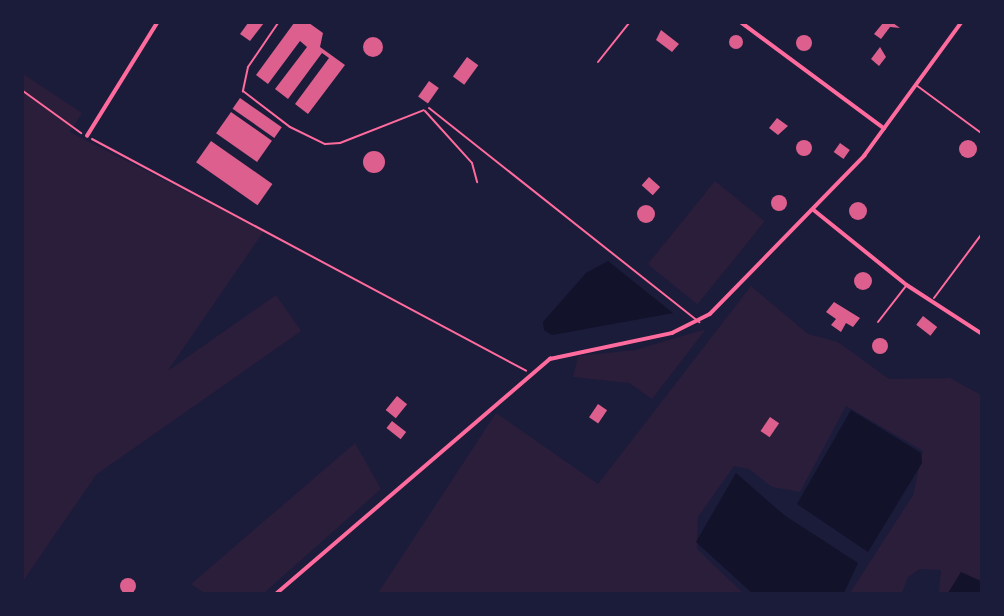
<!DOCTYPE html>
<html>
<head>
<meta charset="utf-8">
<style>
	body { margin:0 }
	#map { position:relative; width:1004px; height:616px; overflow:hidden; background:#1b1b3a; font-family:"Crimson Pro",serif }
	div>[style] { position:absolute }
	.green>* { inset:0; background:#2a1e3b; transform-origin:0 0 }
	.water>* { inset:0; background:#12122b }
	.building>* { inset:0; background:#dd5f8e; transform-origin:0 0 }
	.round { border-radius:50% }
	.path>* { height:2px; margin:-1px; padding:0 1px; transform-origin:1px; border-radius:1px; background:#ff6b9d }
	.service>* { height:2px; margin:-1px; padding:0 1px; transform-origin:1px; border-radius:1px; background:#ff6b9d }
	.minor>* { height:3.5px; margin:-1.75px; padding:0 1.75px; transform-origin:1.75px; border-radius:1.75px; background:#ff6b9d }
	span { translate:-50% -50%; white-space:nowrap; text-align:center; line-height:1.15; -webkit-text-stroke:5px #1b1b3a; paint-order:stroke }
	.frame { position:absolute; inset:0; border:24px solid #1b1b3a; pointer-events:none }
</style>
</head>
<body>
<div id="map">
	<div class="green">
		<i style="clip-path:polygon(23px 74px,82px 113px,70px 132px,264px 231px,23px 581px)"></i>
		<i style="left:715px;top:181px;width:64px;height:107px;rotate:39deg"></i>
		<i style="clip-path:polygon(751px 286px,808px 334px,838px 342px,889px 379px,950px 378px,981px 395px,981px 593px,939px 593px,941px 570px,920px 569px,908px 577px,902px 593px,850px 593px,913px 495px,923px 451px,846px 406px,800px 492px,772px 487px,749px 469px,734px 466px,698px 517px,697px 549px,743px 593px,378px 593px,496px 413px,598px 484px)"></i>
		<i style="left:276px;top:295px;width:44px;height:282px;rotate:55deg"></i>
		<i style="clip-path:polygon(706px 329px,652px 399px,629px 383px,573px 377px,578px 356px,635px 350px)"></i>
		<i style="clip-path:polygon(355px 443px,381px 489px,264px 593px,204px 593px,191px 584px)"></i>
	</div>
	<div class="water">
		<i style="clip-path:polygon(608px 261px,673px 313px,552px 335px,544px 330px,543px 322px,586px 273px)"></i>
		<i style="clip-path:polygon(851px 410px,921px 453px,922px 463px,868px 552px,797px 504px)"></i>
		<i style="clip-path:polygon(736px 473px,784px 515px,858px 563px,844px 593px,752px 593px,696px 542px)"></i>
		<i style="clip-path:polygon(961px 572px,981px 581px,981px 593px,948px 593px)"></i>
	</div>
	<div class="building">
		<i style="clip-path:polygon(248px 23px,264px 23px,250px 41px,240px 34px)"></i>
		<i style="clip-path:polygon(294px 23px,309px 23px,323px 33px,320px 47px,345px 65px,308px 114px,295px 104px,329px 58px,322px 53px,288px 99px,275px 89px,307px 47px,300px 41px,268px 84px,256px 75px)"></i>
		<i style="clip-path:polygon(883px 23px,893px 23px,900px 28px,890px 27px,881px 39px,874px 34px)"></i>
		<i style="clip-path:polygon(661px 30px,679px 44px,672px 52px,656px 40px)"></i>
		<i class="round" style="left:729px;top:35px;width:14px;height:14px"></i>
		<i class="round" style="left:796px;top:35px;width:16px;height:16px"></i>
		<i class="round" style="left:363px;top:37px;width:20px;height:20px"></i>
		<i style="clip-path:polygon(880px 47px,886px 57px,879px 66px,871px 59px)"></i>
		<i style="left:467px;top:57px;width:14px;height:24px;rotate:36deg"></i>
		<i style="left:429px;top:81px;width:12px;height:19px;rotate:35deg"></i>
		<i style="left:240px;top:98px;width:51px;height:13px;rotate:35deg"></i>
		<i style="left:231px;top:112px;width:50px;height:26px;rotate:35deg"></i>
		<i style="clip-path:polygon(777px 118px,788px 126px,778px 135px,769px 128px)"></i>
		<i class="round" style="left:959px;top:140px;width:18px;height:18px"></i>
		<i class="round" style="left:796px;top:140px;width:16px;height:16px"></i>
		<i style="left:211px;top:141px;width:75px;height:26px;rotate:35deg"></i>
		<i style="left:840px;top:143px;width:12px;height:11px;rotate:35deg"></i>
		<i class="round" style="left:363px;top:151px;width:22px;height:22px"></i>
		<i style="left:649px;top:177px;width:15px;height:11px;rotate:42deg"></i>
		<i class="round" style="left:771px;top:195px;width:16px;height:16px"></i>
		<i class="round" style="left:849px;top:202px;width:18px;height:18px"></i>
		<i class="round" style="left:637px;top:205px;width:18px;height:18px"></i>
		<i class="round" style="left:854px;top:272px;width:18px;height:18px"></i>
		<i style="clip-path:polygon(834px 302px,860px 318px,853px 327px,846px 323px,841px 332px,831px 325px,836px 319px,826px 312px)"></i>
		<i style="left:923px;top:316px;width:18px;height:11px;rotate:38deg"></i>
		<i class="round" style="left:872px;top:338px;width:16px;height:16px"></i>
		<i style="left:397px;top:396px;width:13px;height:18px;rotate:39deg"></i>
		<i style="left:598px;top:404px;width:11px;height:16px;rotate:34deg"></i>
		<i style="left:770px;top:417px;width:11px;height:17px;rotate:34deg"></i>
		<i style="left:392px;top:421px;width:18px;height:9px;rotate:38deg"></i>
		<i class="round" style="left:120px;top:578px;width:16px;height:16px"></i>
	</div>
	<div class="path">
		<i style="left:278px;top:23px;width:53px;rotate:124.3deg"></i>
		<i style="left:248px;top:67px;width:25px;rotate:102deg"></i>
		<i style="left:243px;top:91px;width:59px;rotate:37.5deg"></i>
		<i style="left:290px;top:127px;width:39px;rotate:26deg"></i>
		<i style="left:325px;top:144px;width:15px;rotate:-4deg"></i>
		<i style="left:340px;top:143px;width:90px;rotate:-21.4deg"></i>
		<i style="left:23px;top:91px;width:72px;rotate:35.9deg"></i>
		<i style="left:425px;top:111px;width:70px;rotate:47.9deg"></i>
		<i style="left:472px;top:163px;width:20px;rotate:75deg"></i>
		<i style="left:92px;top:139px;width:492px;rotate:28.1deg"></i>
	</div>
	<div class="service">
		<i style="left:598px;top:62px;width:50px;rotate:-51.5deg"></i>
		<i style="left:916px;top:85px;width:81px;rotate:36.4deg"></i>
		<i style="left:429px;top:108px;width:345px;rotate:38.4deg"></i>
		<i style="left:934px;top:298px;width:79px;rotate:-53.3deg"></i>
		<i style="left:878px;top:322px;width:46px;rotate:-52.1deg"></i>
	</div>
	<div class="minor">
		<i style="left:742px;top:23px;width:177px;rotate:36.5deg"></i>
		<i style="left:87px;top:136px;width:133px;rotate:-58.2deg"></i>
		<i style="left:814px;top:210px;width:119px;rotate:38.9deg"></i>
		<i style="left:907px;top:285px;width:88px;rotate:33deg"></i>
		<i style="left:277px;top:593px;width:360px;rotate:-40.6deg"></i>
		<i style="left:550px;top:359px;width:125px;rotate:-12deg"></i>
		<i style="left:672px;top:333px;width:42px;rotate:-26.6deg"></i>
		<i style="left:710px;top:314px;width:221px;rotate:-45.7deg"></i>
		<i style="left:864px;top:156px;width:165px;rotate:-53.9deg"></i>
	</div>
	<div class="frame"></div>
</div>
</body>
</html>
